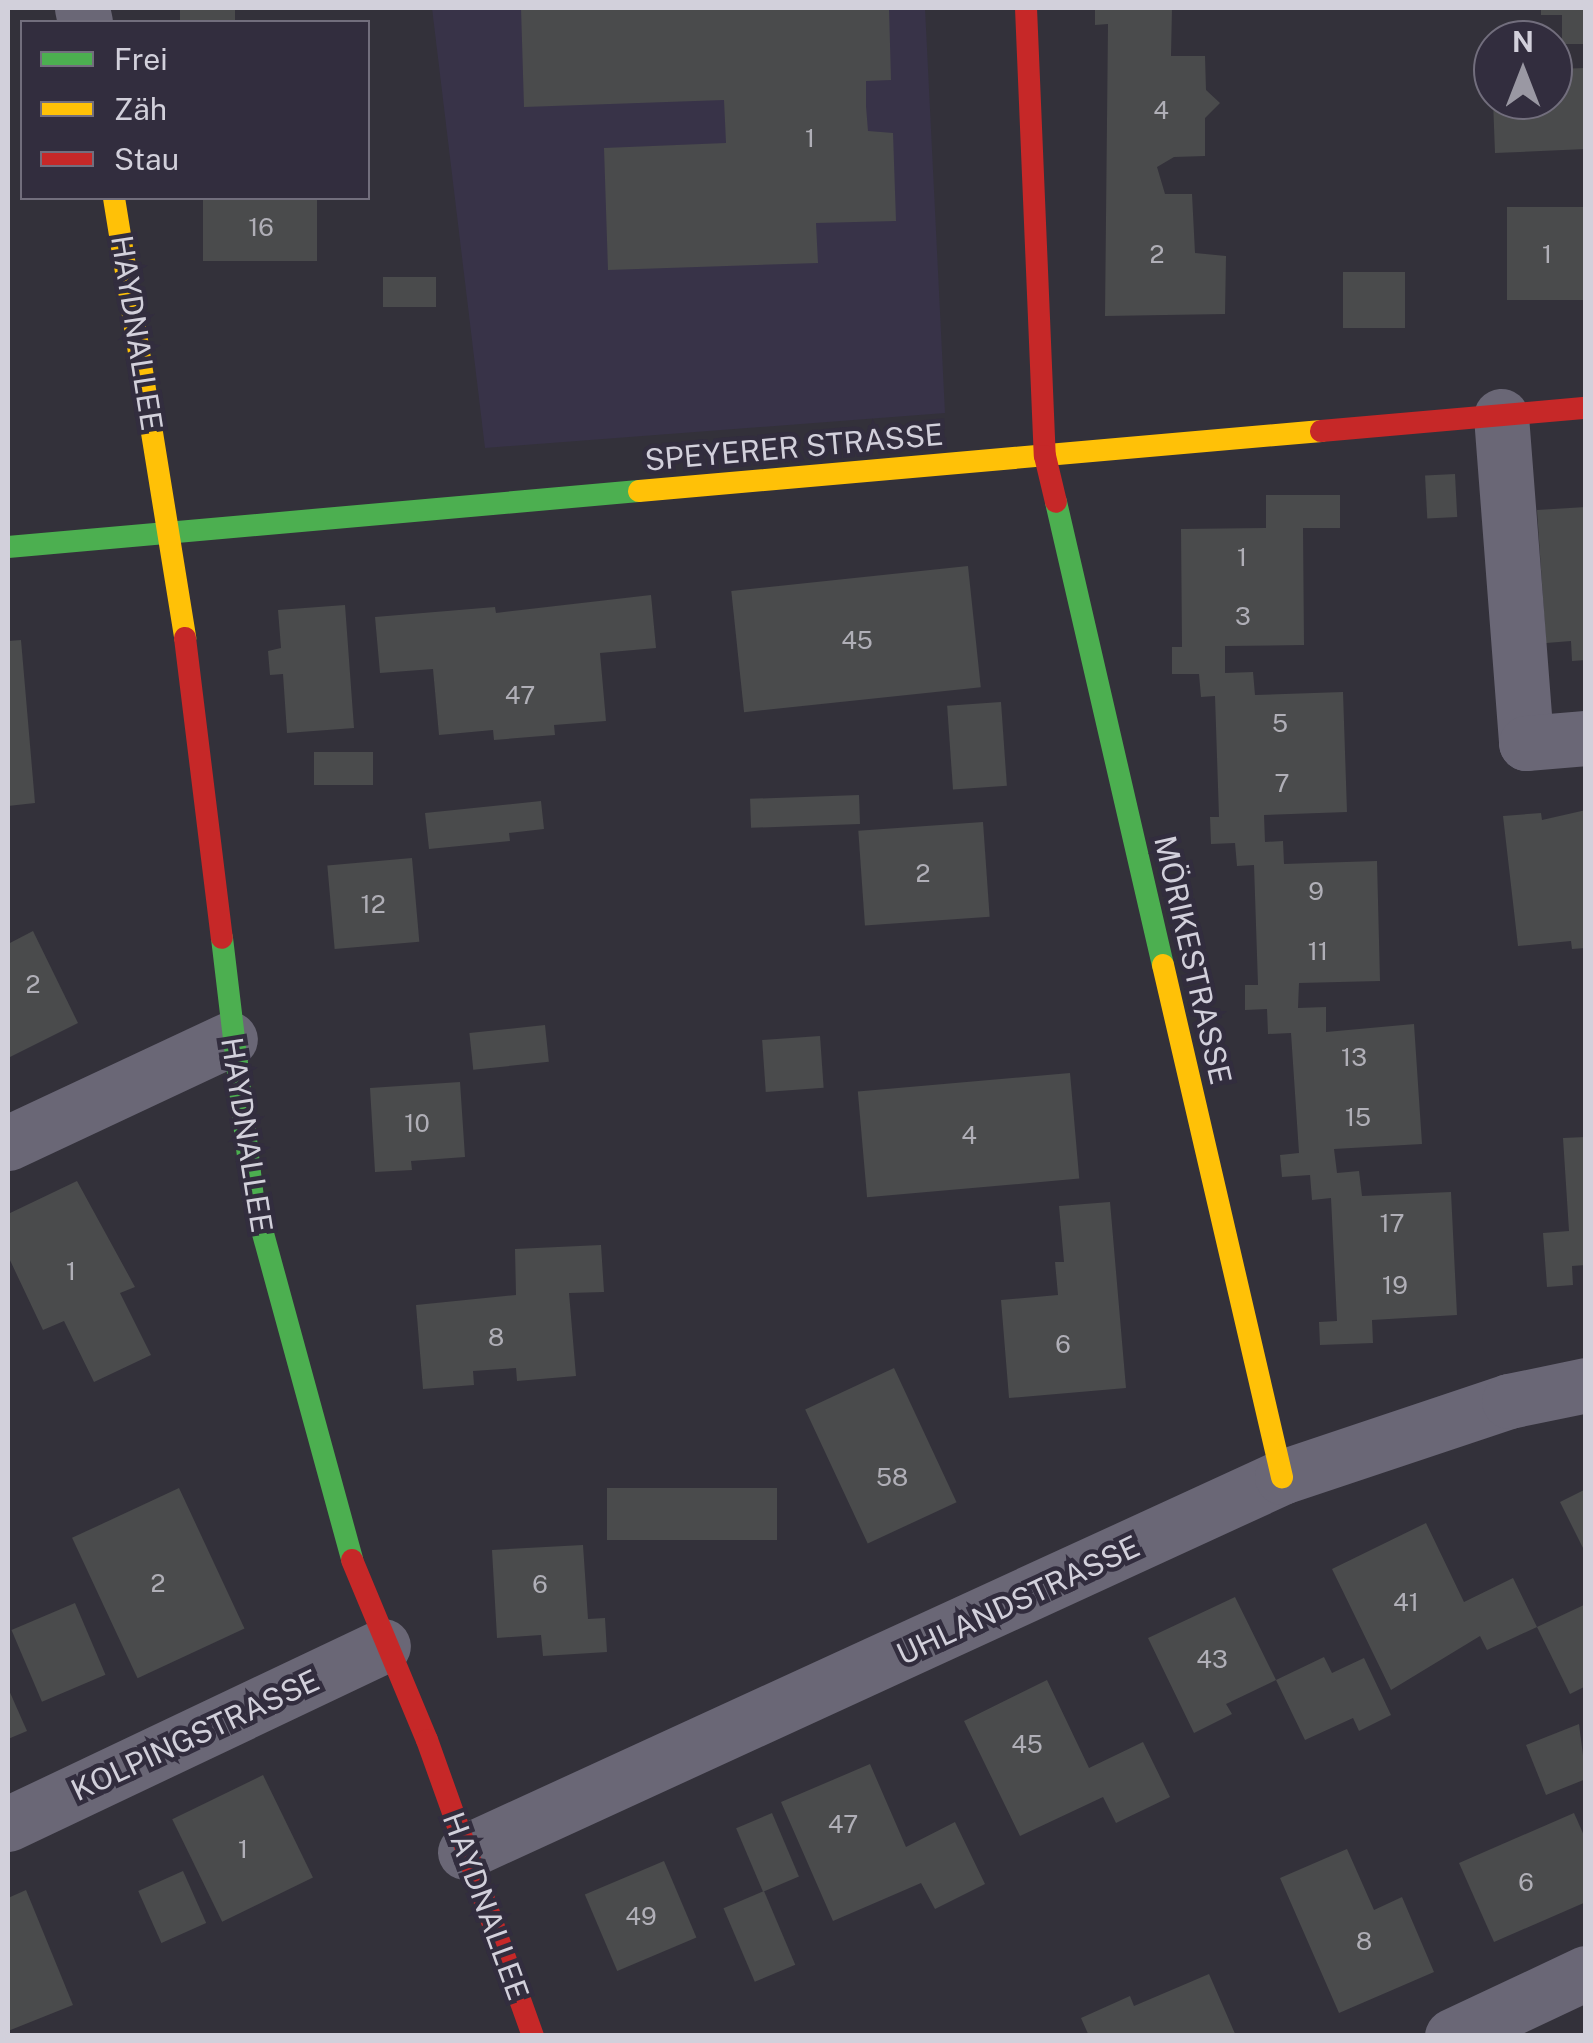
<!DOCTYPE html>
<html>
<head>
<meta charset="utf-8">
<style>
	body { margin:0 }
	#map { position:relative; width:1593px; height:2043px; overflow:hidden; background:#33313a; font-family:"Public Sans",sans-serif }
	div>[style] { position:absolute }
	.built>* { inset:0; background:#383348 }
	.building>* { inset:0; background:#4a4b4c; transform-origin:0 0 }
	.street>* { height:55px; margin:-27.5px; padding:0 27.5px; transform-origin:27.5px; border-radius:27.5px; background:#6a6776 }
	.fast>* { height:22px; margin:-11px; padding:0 11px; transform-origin:11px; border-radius:11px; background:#4caf50 }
	.slow>* { height:22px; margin:-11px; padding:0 11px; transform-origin:11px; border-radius:11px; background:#ffc107 }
	.jam>* { height:22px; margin:-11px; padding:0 11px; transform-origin:11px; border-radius:11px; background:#c62828 }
	span { translate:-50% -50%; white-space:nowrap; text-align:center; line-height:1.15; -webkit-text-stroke:9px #322d3e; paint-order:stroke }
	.number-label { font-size:25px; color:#b0afb7 }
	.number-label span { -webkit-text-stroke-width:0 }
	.street-label { font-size:30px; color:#d2d0db }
	.frame { position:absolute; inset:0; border:10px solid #d2d0db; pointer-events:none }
	.legend { position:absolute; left:20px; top:20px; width:350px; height:180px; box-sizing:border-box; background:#322d3e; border:2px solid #726e7d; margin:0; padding:12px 18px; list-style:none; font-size:30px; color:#d2d0db }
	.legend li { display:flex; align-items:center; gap:20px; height:50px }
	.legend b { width:50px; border:2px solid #726e7d }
	.north { position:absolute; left:1473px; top:20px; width:100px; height:100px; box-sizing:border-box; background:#322d3e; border:2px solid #726e7d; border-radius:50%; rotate:0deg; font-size:28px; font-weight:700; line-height:40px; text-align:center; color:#d2d0db }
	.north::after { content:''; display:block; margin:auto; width:35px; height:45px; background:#9a98a3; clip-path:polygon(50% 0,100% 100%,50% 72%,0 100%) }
</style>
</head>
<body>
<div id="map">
	<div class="built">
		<i style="clip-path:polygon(432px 8px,925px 8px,945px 413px,485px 448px)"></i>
	</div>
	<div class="building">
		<i style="left:180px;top:8px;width:55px;height:14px"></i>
		<i style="clip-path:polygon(521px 8px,889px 8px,891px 80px,866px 81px,866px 106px,868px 131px,893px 133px,896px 221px,816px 223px,818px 263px,608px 270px,604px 148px,726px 143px,724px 100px,524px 107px)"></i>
		<i style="clip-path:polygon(1095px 8px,1172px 8px,1171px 56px,1205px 56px,1206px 90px,1220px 103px,1205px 118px,1205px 156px,1174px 157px,1157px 167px,1165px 194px,1192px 194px,1195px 253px,1226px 256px,1225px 314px,1105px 316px,1108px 24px,1095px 25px)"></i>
		<i style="clip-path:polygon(1541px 8px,1586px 8px,1586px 44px,1562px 44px,1562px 15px,1541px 15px)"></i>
		<i style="clip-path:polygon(1586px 68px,1586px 149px,1495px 153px,1493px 100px,1553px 100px,1553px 69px)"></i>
		<i style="left:203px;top:198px;width:114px;height:63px"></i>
		<i style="left:1586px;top:207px;width:93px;height:79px;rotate:90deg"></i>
		<i style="left:1343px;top:272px;width:62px;height:56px"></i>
		<i style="left:383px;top:277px;width:53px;height:30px"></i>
		<i style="left:1455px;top:474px;width:43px;height:30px;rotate:87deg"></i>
		<i style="clip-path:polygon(1266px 495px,1340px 495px,1340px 528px,1303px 528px,1304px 645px,1225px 646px,1225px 673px,1253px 672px,1255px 695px,1343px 692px,1347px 812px,1264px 815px,1265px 842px,1283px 841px,1284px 864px,1377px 861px,1380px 981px,1299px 983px,1298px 1008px,1326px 1007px,1326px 1032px,1414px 1024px,1422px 1144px,1334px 1149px,1337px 1173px,1359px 1171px,1362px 1196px,1451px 1192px,1457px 1315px,1372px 1320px,1373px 1343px,1320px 1345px,1319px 1322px,1337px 1321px,1331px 1198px,1312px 1200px,1310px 1175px,1282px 1177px,1280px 1155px,1299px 1153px,1291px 1033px,1268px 1034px,1267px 1009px,1245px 1010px,1245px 985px,1258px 985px,1254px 865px,1237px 866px,1235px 843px,1211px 844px,1210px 817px,1219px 817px,1215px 696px,1201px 697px,1199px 674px,1172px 674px,1172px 647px,1182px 647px,1181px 529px,1266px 528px)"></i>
		<i style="clip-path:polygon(1586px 507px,1586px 660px,1572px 661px,1571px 641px,1546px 643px,1537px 510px)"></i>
		<i style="left:968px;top:566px;width:122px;height:238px;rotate:84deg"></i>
		<i style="clip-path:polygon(651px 595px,656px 648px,600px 653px,606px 721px,554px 725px,555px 735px,494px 740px,493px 730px,439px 735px,433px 669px,380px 673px,375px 617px,495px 607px,496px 613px)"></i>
		<i style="clip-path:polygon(345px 605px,354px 728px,287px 733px,283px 674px,270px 675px,268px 651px,281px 648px,278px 610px)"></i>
		<i style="clip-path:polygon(21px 640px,35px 803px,8px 806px,8px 641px)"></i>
		<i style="left:1001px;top:702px;width:84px;height:54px;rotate:86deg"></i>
		<i style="left:314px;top:752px;width:59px;height:33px"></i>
		<i style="left:859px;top:795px;width:29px;height:109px;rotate:88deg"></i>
		<i style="clip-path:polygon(541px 801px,544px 829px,509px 833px,510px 841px,429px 849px,425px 813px)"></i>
		<i style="clip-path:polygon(1586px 810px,1586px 948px,1572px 949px,1571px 941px,1518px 946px,1503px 816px,1541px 813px,1542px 820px)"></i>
		<i style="left:983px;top:822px;width:95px;height:125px;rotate:86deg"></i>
		<i style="left:412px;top:858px;width:84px;height:85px;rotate:85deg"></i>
		<i style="clip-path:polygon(33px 931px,78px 1023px,8px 1058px,8px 944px)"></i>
		<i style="left:545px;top:1025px;width:37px;height:76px;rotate:84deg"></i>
		<i style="left:820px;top:1036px;width:52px;height:58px;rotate:86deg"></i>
		<i style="left:1070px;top:1073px;width:106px;height:213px;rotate:85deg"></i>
		<i style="clip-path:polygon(460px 1082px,465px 1157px,411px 1161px,412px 1170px,375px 1172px,370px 1088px)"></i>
		<i style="clip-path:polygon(1586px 1137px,1586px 1265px,1572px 1266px,1573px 1285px,1547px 1287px,1543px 1233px,1569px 1231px,1563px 1138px)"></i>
		<i style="clip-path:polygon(77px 1181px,135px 1287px,120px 1293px,151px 1355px,94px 1382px,64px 1321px,43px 1330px,8px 1256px,8px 1214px)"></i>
		<i style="clip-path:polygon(1110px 1202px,1126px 1388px,1009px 1398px,1001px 1300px,1058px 1295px,1055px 1262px,1064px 1262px,1059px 1206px)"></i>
		<i style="clip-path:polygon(601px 1245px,604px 1292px,569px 1293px,576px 1376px,517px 1381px,516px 1368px,473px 1371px,474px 1385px,423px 1389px,416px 1305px,516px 1295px,515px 1249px)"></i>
		<i style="left:894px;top:1368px;width:148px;height:98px;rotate:65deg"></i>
		<i style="left:179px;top:1488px;width:155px;height:118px;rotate:65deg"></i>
		<i style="left:607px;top:1488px;width:170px;height:52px"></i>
		<i style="clip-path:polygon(1586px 1489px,1586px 1554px,1560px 1502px)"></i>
		<i style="clip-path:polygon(1426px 1523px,1464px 1602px,1513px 1578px,1537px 1627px,1487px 1650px,1480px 1636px,1391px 1690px,1332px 1569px)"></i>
		<i style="clip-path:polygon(583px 1545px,588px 1619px,605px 1618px,607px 1652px,543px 1656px,541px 1635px,497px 1638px,492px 1550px)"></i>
		<i style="clip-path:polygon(1235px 1597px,1276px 1680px,1226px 1704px,1232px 1714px,1194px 1733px,1148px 1638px)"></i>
		<i style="left:75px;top:1603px;width:78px;height:69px;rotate:67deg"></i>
		<i style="clip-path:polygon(1586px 1604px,1586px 1686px,1570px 1694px,1537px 1627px)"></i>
		<i style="clip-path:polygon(1324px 1657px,1332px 1673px,1364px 1658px,1391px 1715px,1359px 1731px,1353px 1718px,1305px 1740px,1276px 1680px)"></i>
		<i style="clip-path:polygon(1047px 1680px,1089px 1768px,1143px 1742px,1170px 1797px,1116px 1823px,1103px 1797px,1020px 1836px,964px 1721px)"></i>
		<i style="clip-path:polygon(8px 1688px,27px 1731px,8px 1739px)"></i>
		<i style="clip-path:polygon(1579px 1724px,1586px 1779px,1546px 1795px,1526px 1745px)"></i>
		<i style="clip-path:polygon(870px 1764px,906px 1847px,955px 1822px,985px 1884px,935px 1909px,921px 1883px,833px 1921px,781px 1802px)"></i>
		<i style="left:263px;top:1775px;width:114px;height:101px;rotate:64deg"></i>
		<i style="left:772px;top:1813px;width:69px;height:39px;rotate:67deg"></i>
		<i style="clip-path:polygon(1574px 1813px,1586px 1840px,1586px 1902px,1494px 1942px,1459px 1863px)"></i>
		<i style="clip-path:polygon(1347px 1849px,1374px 1910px,1402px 1897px,1434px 1972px,1339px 2013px,1280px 1878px)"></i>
		<i style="left:664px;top:1861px;width:83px;height:86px;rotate:67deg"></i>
		<i style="left:183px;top:1871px;width:57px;height:49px;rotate:66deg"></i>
		<i style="clip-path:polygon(26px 1890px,73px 2005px,8px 2031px,8px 1898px)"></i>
		<i style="left:764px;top:1891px;width:80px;height:44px;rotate:67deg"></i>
		<i style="clip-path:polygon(1209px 1974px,1236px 2036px,1089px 2036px,1081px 2018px,1130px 1996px,1134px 2006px)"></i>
	</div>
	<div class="street">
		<i style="left:82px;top:8px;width:14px;rotate:78deg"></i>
		<i style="left:1501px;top:416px;width:328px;rotate:85.6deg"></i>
		<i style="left:1526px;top:743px;width:60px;rotate:-4.8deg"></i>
		<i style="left:8px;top:1143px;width:245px;rotate:-25.1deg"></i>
		<i style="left:8px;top:1824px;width:415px;rotate:-25.4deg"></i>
		<i style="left:465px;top:1852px;width:899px;rotate:-24.65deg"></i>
		<i style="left:1282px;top:1477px;width:239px;rotate:-18.5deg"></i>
		<i style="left:1509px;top:1401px;width:79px;rotate:-11.7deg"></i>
		<i style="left:1452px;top:2036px;width:148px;rotate:-25.2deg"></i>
	</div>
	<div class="fast">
		<i style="left:1056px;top:502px;width:475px;rotate:77deg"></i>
		<i style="left:8px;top:547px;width:633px;rotate:-5.07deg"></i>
		<i style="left:222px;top:938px;width:261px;rotate:83.2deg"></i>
		<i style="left:253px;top:1197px;width:376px;rotate:74.7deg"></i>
	</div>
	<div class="slow">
		<i style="left:114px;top:198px;width:446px;rotate:80.8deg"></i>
		<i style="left:639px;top:491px;width:685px;rotate:-5.03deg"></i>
		<i style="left:1163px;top:965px;width:526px;rotate:76.92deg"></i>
	</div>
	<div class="jam">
		<i style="left:1026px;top:8px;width:448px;rotate:87.6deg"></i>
		<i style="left:1045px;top:456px;width:47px;rotate:76.6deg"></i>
		<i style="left:1321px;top:431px;width:266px;rotate:-5deg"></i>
		<i style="left:185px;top:638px;width:302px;rotate:83deg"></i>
		<i style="left:352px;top:1560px;width:195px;rotate:67.4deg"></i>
		<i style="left:427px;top:1740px;width:314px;rotate:70.3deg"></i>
	</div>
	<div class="number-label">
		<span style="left:1161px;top:110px">4</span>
		<span style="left:810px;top:138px">1</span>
		<span style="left:261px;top:227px">16</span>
		<span style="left:1157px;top:254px">2</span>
		<span style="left:1547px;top:254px">1</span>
		<span style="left:1242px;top:557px">1</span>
		<span style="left:1243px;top:616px">3</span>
		<span style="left:857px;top:640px">45</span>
		<span style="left:520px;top:695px">47</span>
		<span style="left:1280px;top:723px">5</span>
		<span style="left:1282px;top:783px">7</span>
		<span style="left:923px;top:873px">2</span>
		<span style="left:1316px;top:891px">9</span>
		<span style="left:373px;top:904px">12</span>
		<span style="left:1318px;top:951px">11</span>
		<span style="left:33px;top:984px">2</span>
		<span style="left:1354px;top:1057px">13</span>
		<span style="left:1358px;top:1117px">15</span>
		<span style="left:417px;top:1123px">10</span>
		<span style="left:969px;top:1135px">4</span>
		<span style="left:1392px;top:1223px">17</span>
		<span style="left:71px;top:1271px">1</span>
		<span style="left:1395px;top:1285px">19</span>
		<span style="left:496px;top:1337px">8</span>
		<span style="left:1063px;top:1344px">6</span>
		<span style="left:892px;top:1477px">58</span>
		<span style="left:158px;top:1583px">2</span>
		<span style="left:540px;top:1584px">6</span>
		<span style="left:1406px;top:1602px">41</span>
		<span style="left:1212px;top:1659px">43</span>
		<span style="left:1027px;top:1744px">45</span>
		<span style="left:843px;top:1824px">47</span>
		<span style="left:243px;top:1849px">1</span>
		<span style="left:1526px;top:1882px">6</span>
		<span style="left:641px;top:1916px">49</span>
		<span style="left:1364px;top:1941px">8</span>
	</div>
	<div class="street-label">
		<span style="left:137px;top:333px;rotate:81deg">HAYDNALLEE</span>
		<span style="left:794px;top:447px;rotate:-5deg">SPEYERER STRASSE</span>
		<span style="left:1193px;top:960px;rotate:77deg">MÖRIKESTRASSE</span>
		<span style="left:247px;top:1135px;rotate:81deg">HAYDNALLEE</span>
		<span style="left:1018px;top:1600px;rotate:-25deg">UHLANDSTRASSE</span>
		<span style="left:195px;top:1735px;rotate:-25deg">KOLPINGSTRASSE</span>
		<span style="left:486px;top:1906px;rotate:70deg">HAYDNALLEE</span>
	</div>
	<div class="frame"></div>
	<ul class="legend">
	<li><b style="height:12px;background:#4caf50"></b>Frei</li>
	<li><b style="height:12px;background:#ffc107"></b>Zäh</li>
	<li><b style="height:12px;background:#c62828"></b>Stau</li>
	</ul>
	<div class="north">N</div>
</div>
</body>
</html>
